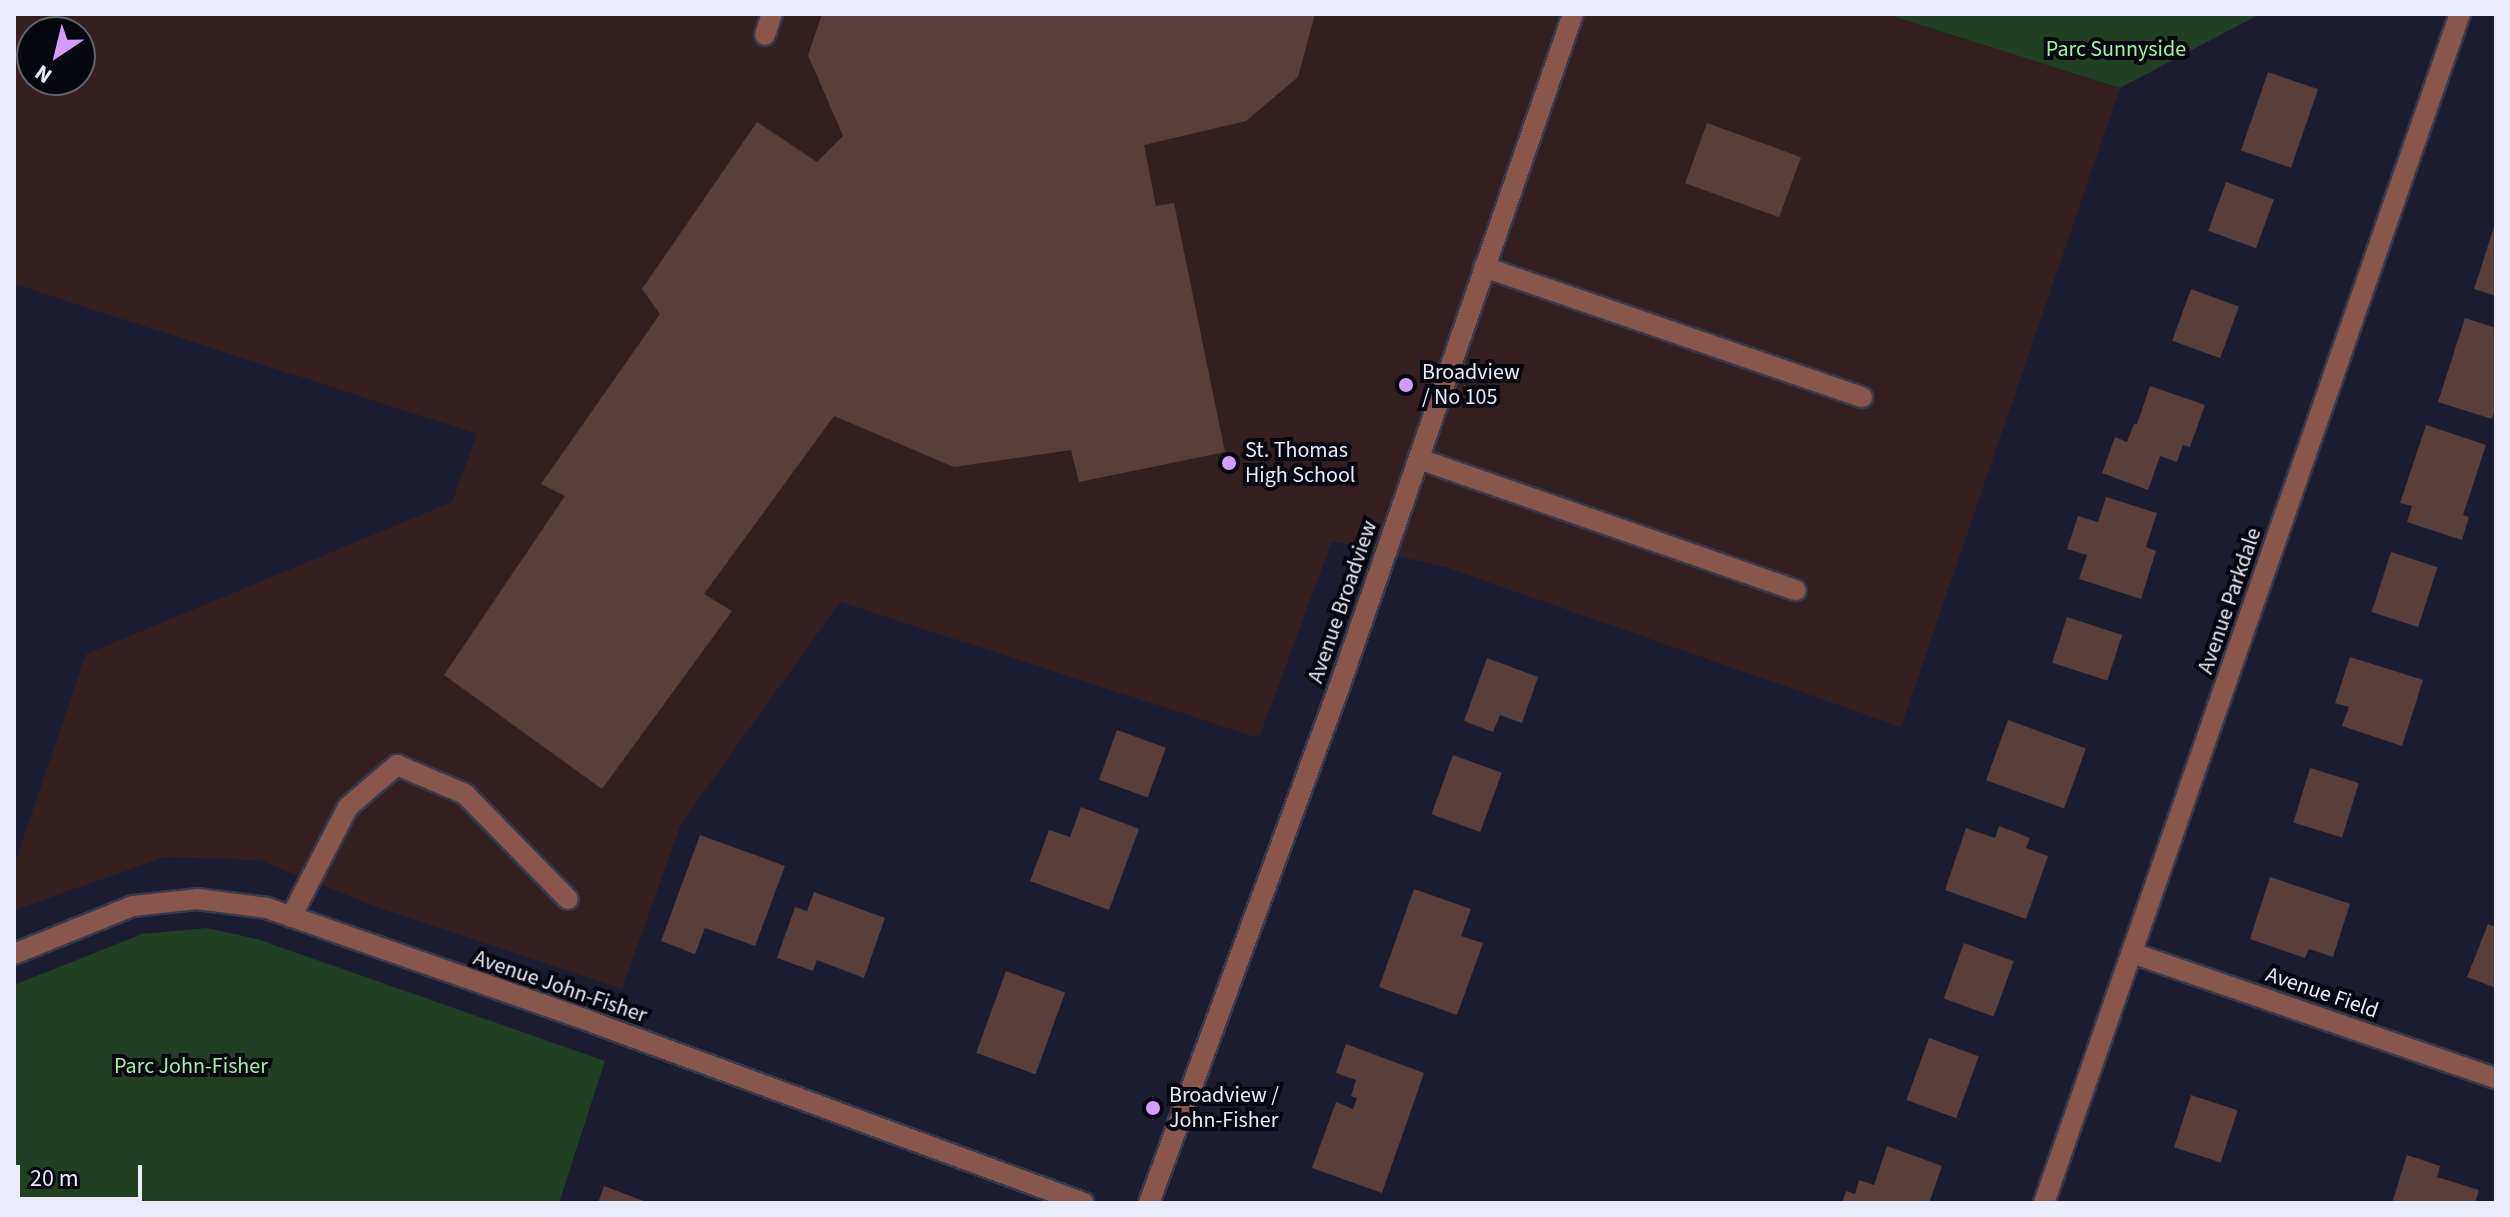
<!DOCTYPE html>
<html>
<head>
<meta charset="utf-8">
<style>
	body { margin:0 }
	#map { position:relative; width:2510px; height:1217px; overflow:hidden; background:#1b1c2f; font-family:"Source Sans 3",sans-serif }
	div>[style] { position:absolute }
	.education>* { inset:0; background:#331f1f }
	.green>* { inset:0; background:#203f23 }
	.building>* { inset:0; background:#583f3c; transform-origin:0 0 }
	.roads { filter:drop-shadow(2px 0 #38394b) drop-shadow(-2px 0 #38394b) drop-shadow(0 2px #38394b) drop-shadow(0 -2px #38394b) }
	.service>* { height:20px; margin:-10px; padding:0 10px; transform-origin:10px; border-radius:10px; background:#88564a }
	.minor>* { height:20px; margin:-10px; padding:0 10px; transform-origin:10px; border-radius:10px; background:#88564a }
	.dots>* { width:22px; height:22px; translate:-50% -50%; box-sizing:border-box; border:4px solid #07070f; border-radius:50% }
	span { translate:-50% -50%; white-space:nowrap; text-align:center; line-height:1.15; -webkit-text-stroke:8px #07070f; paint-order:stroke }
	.park-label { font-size:22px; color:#a1f0a7 }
	.poi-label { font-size:22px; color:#eaebf8 }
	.left { translate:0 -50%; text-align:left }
	.street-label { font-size:22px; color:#eaebf8 }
	.frame { position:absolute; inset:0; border:16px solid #eaebf8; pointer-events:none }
	.north { position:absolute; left:16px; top:16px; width:80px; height:80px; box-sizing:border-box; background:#07070f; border:2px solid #62626c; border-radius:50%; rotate:215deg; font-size:22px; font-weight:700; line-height:32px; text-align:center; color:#eaebf8 }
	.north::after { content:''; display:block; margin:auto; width:28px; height:36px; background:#d19dfe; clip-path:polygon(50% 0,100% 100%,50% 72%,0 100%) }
	.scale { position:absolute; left:16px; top:1165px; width:126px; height:36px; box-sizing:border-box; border:4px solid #eaebf8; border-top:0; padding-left:10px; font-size:24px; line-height:28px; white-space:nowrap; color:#eaebf8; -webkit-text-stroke:6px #07070f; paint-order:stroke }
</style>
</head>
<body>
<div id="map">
	<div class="education">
		<i style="clip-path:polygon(evenodd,14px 14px,1886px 14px,2120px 88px,1901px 727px,1445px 567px,1332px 541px,1259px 738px,840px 602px,681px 824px,622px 989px,374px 906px,259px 860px,165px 857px,15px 910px,15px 863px,86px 654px,452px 502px,477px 434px,14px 284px,14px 14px,32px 32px,80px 32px,80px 80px,32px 80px,32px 32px)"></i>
	</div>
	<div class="green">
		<i style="clip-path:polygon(1886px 14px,2260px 14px,2120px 88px)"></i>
		<i style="clip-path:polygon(207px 928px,257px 939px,605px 1061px,559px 1203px,14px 1203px,14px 985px,142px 934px)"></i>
	</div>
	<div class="building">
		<i style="clip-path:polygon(822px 14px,1315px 14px,1298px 77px,1246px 121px,1144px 145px,1156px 206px,1174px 203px,1225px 452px,1079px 482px,1071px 450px,954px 467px,834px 416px,704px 594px,732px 611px,602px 789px,444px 675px,565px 496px,541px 484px,660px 314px,642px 289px,757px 122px,817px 162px,843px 136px,808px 55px)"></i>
		<i style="left:2268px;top:72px;width:53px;height:83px;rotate:19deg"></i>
		<i style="left:1707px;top:123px;width:100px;height:64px;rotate:20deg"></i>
		<i style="left:2226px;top:182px;width:51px;height:52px;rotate:20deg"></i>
		<i style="clip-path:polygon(2495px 224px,2496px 224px,2496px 296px,2474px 289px)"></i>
		<i style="left:2191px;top:289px;width:51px;height:55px;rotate:20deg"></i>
		<i style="clip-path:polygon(2465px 318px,2496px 328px,2496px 405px,2492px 419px,2438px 402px)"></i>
		<i style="clip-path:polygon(2150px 386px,2205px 405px,2190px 447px,2183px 445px,2177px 462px,2160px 456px,2148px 490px,2102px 473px,2115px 437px,2127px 442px,2134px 424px,2137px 424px)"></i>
		<i style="clip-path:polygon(2426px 425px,2486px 445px,2463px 515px,2469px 517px,2462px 540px,2407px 522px,2412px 506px,2400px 503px)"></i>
		<i style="clip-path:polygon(2106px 497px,2157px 513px,2146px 547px,2156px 551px,2141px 599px,2079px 579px,2087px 555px,2067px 549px,2078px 516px,2098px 522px)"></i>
		<i style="left:2391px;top:552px;width:49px;height:63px;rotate:18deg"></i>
		<i style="left:2067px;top:617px;width:58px;height:48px;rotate:18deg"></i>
		<i style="clip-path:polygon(2350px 657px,2423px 680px,2402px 746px,2342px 726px,2349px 707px,2335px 703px)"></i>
		<i style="clip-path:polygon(1487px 658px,1538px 677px,1522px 723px,1500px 715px,1493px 732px,1464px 721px)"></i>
		<i style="left:2008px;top:720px;width:83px;height:64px;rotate:20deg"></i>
		<i style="left:1117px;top:730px;width:52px;height:53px;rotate:20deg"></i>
		<i style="left:1453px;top:755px;width:52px;height:63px;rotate:20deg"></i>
		<i style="left:2310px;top:768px;width:51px;height:57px;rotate:17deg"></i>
		<i style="clip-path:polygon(1081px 807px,1139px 829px,1109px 910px,1030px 881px,1049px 830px,1070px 837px)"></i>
		<i style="clip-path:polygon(1999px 826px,2030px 838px,2026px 848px,2048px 856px,2026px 919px,1945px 890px,1966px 828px,1995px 838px)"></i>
		<i style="clip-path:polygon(700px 835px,785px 866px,755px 946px,705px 928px,695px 954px,661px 941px)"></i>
		<i style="clip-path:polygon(2270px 877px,2350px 904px,2333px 957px,2309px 949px,2305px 958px,2250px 939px)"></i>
		<i style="clip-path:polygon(1414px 889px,1471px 909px,1461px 936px,1483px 943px,1457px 1015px,1379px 987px)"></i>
		<i style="clip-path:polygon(814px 892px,885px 918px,864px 978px,817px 960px,813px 971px,777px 958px,795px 907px,807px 911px)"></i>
		<i style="clip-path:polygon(2488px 924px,2496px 927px,2496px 988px,2467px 977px)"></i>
		<i style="left:1964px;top:943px;width:53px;height:59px;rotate:20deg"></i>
		<i style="left:1006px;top:971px;width:63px;height:87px;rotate:20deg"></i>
		<i style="left:1929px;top:1038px;width:53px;height:66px;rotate:20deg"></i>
		<i style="clip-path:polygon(1346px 1044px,1424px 1073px,1382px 1193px,1312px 1168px,1336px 1102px,1353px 1109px,1357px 1098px,1351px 1096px,1356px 1080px,1336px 1073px)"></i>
		<i style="left:2191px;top:1095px;width:49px;height:55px;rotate:18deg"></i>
		<i style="clip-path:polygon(1887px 1146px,1942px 1166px,1929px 1203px,1842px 1203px,1846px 1191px,1855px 1194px,1859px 1180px,1874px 1185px)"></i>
		<i style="clip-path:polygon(2407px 1155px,2440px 1166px,2437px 1177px,2479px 1190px,2475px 1203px,2392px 1203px)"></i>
		<i style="clip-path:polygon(604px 1186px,649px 1203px,598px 1203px)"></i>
	</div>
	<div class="roads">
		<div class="service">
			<i style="left:765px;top:35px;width:22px;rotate:-72deg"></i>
			<i style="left:1484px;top:267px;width:400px;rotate:19deg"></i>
			<i style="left:1419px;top:459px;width:399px;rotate:19.2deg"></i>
			<i style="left:291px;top:917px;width:124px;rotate:-62.6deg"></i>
			<i style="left:348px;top:807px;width:65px;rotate:-40.6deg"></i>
			<i style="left:397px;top:765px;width:74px;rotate:23.1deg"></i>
			<i style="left:465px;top:794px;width:147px;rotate:45.6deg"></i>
		</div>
		<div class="minor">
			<i style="left:2132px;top:953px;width:385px;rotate:19deg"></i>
			<i style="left:14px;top:954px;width:128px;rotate:-22deg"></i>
			<i style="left:133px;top:906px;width:64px;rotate:-6.2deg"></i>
			<i style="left:197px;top:899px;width:71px;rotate:7.3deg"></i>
			<i style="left:267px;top:908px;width:341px;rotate:19.3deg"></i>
			<i style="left:589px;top:1021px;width:527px;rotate:20.19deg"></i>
			<i style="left:1149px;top:1203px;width:552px;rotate:-69.76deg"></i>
			<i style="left:1340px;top:685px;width:710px;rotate:-70.85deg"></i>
			<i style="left:2044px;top:1203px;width:1260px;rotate:-70.72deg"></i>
		</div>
	</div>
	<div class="dots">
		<i style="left:1406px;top:385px;background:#d19dfe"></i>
		<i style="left:1229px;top:463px;background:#d19dfe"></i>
		<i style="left:1153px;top:1108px;background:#d19dfe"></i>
	</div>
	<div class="park-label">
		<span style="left:2116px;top:50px">Parc Sunnyside</span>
		<span style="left:191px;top:1067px">Parc John-Fisher</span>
	</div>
	<div class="poi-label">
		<span class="left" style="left:1422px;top:385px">Broadview<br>/ No 105</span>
		<span class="left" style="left:1245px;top:463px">St. Thomas<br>High School</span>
		<span class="left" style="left:1169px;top:1108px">Broadview /<br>John-Fisher</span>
	</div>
	<div class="street-label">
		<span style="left:2230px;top:601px;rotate:-71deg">Avenue Parkdale</span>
		<span style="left:1343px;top:602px;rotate:-71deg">Avenue Broadview</span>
		<span style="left:560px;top:987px;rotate:19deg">Avenue John-Fisher</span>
		<span style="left:2322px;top:993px;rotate:19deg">Avenue Field</span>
	</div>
	<div class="frame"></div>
	<div class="north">N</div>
	<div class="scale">20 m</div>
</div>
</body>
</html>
